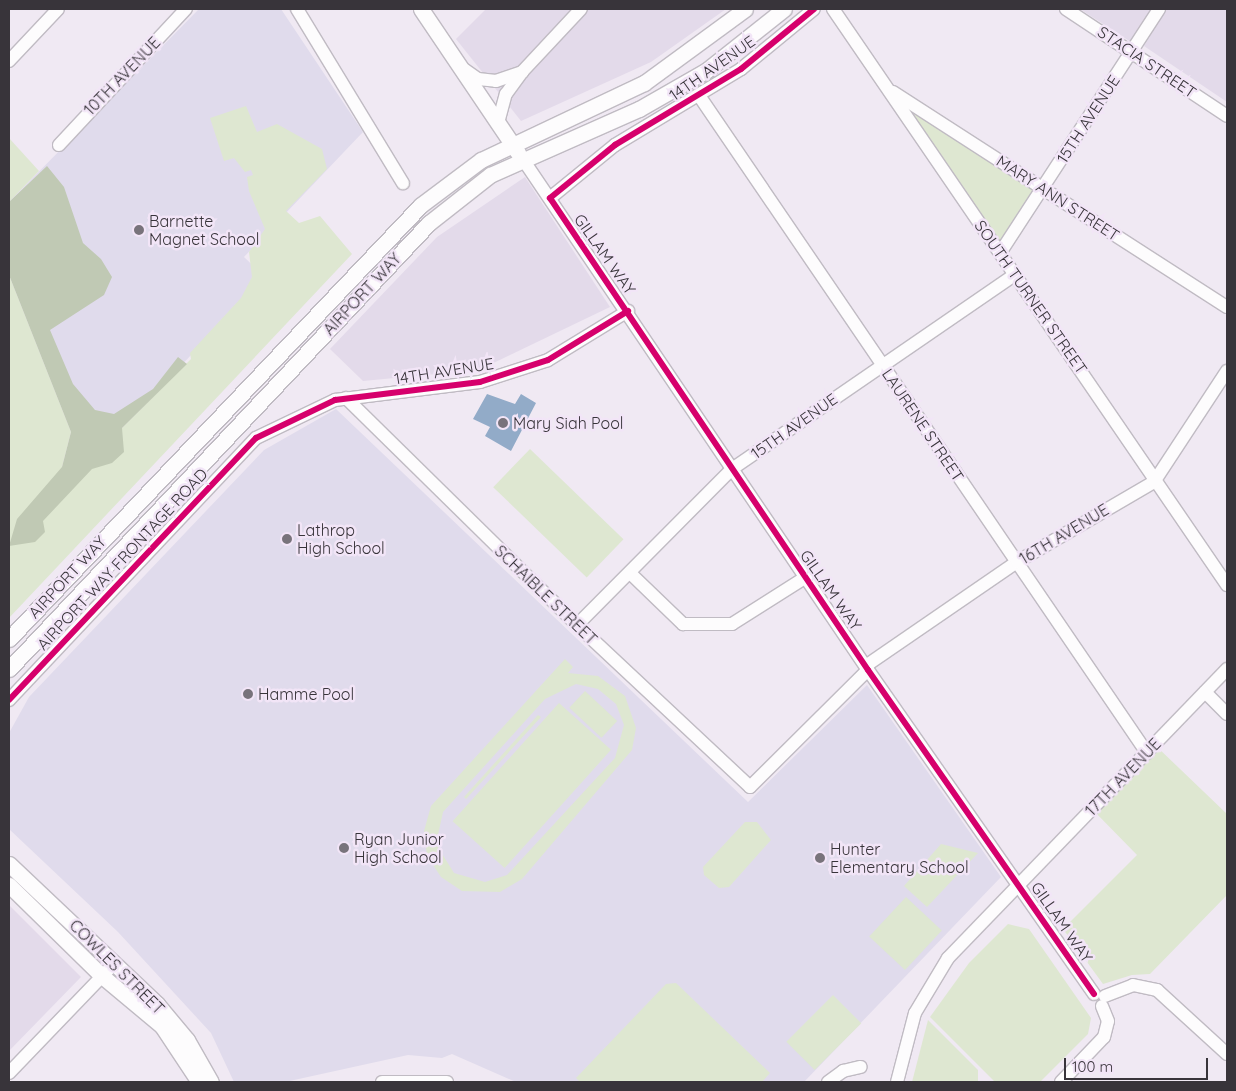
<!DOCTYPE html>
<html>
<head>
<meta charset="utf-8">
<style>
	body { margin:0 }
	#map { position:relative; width:1236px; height:1091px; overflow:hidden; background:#f0e9f3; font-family:Quicksand,sans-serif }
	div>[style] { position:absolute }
	.commercial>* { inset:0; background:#e3daea }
	.education>* { inset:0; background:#e0dbec }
	.green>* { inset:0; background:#dee7d1; transform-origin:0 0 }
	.forest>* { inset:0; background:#c0c9b4 }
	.water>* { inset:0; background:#92abc8 }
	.roads { filter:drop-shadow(1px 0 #c0bbc3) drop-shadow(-1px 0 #c0bbc3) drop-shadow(0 1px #c0bbc3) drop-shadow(0 -1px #c0bbc3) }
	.minor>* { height:12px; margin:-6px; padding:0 6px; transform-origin:6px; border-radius:6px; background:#fdfcfd }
	.major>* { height:15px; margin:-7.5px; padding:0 7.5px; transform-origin:7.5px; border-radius:7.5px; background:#fdfcfd }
	.cycleway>* { height:6px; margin:-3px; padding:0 3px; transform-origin:3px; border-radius:3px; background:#d6006c }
	.dots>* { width:14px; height:14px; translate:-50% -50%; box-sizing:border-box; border:2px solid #f2e5f7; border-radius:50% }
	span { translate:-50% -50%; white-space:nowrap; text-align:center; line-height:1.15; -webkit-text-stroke:5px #f2e5f7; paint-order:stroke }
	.street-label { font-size:16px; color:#38343a }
	.poi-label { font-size:16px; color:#38343a }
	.left { translate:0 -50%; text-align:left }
	.frame { position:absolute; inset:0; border:10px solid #38343a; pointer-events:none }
	.scale { position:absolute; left:1064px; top:1058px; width:144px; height:22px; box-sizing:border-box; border:2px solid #38343a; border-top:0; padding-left:6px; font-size:15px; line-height:18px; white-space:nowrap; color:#38343a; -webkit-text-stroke:4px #f2e5f7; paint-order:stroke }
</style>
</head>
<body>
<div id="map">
	<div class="commercial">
		<i style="clip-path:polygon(486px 9px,726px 9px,651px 62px,521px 121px,456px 39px)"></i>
		<i style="clip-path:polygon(1080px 9px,1151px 9px,1131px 42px)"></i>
		<i style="clip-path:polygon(1166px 9px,1227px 9px,1227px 102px,1144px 46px)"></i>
		<i style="clip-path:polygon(525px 177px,610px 307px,479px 370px,363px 381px,330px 349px,437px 237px)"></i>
		<i style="clip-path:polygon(9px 905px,81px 977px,9px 1051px)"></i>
	</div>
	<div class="education">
		<i style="clip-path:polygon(199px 9px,281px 9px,363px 132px,244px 257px,265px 277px,82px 470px,9px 202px)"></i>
		<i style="clip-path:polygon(336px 409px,748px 802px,867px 685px,1001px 877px,804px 1082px,516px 1082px,452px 1054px,442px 1058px,408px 1055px,285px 1082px,234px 1082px,211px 1033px,118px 932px,9px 829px,9px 733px,29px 697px,264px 450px)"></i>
	</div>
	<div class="green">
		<i style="clip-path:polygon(889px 90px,1042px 187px,1000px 253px)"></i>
		<i style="clip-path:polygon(246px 106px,257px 132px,277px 124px,322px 149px,327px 169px,286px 211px,299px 223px,320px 216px,352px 254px,9px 618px,9px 275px,71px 432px,62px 467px,122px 428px,191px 359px,190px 353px,241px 298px,252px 277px,249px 252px,265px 229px,249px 191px,247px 177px,253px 175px,251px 170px,245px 172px,234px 158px,224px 161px,210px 118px)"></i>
		<i style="clip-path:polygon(9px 138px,39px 171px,9px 202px)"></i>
		<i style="left:530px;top:449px;width:130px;height:53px;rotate:44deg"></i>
		<i style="clip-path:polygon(evenodd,565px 659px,573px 667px,568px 673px,598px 676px,625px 696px,636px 728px,632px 750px,522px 879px,500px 892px,462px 891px,441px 877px,427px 856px,424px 831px,431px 806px,565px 659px,576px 684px,598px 689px,616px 704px,624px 725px,615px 758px,507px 875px,485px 882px,454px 873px,436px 844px,443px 812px,545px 699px,576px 684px)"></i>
		<i style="left:585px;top:691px;width:44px;height:23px;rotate:43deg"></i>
		<i style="left:559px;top:703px;width:70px;height:159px;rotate:42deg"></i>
		<i style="clip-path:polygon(538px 715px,541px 717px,466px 799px,464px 797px)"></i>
		<i style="clip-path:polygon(1155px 745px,1227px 814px,1227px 895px,1150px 974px,1132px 975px,1103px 984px,1063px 929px,1137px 855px,1092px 809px)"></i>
		<i style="clip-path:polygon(745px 822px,757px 822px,771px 840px,729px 887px,719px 888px,704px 875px,703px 867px)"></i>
		<i style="clip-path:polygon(941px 844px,978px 853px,927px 907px,904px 886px)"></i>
		<i style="left:906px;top:897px;width:49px;height:54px;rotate:43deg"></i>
		<i style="clip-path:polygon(1008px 924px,1029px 929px,1091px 1018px,1088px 1034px,1040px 1082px,995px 1082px,930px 1017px,969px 963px)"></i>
		<i style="clip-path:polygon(676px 983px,770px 1073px,762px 1082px,580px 1082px,576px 1078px,666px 984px)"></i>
		<i style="left:833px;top:995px;width:40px;height:66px;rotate:45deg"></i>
		<i style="clip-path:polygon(928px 1020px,978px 1070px,978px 1082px,912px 1082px)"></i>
	</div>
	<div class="forest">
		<i style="clip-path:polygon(47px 166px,64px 187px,83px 243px,101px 259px,112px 277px,104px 295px,50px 330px,73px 384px,95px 410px,114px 414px,153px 389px,178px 357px,187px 364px,122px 428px,124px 452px,112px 463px,92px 469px,43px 521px,45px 532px,35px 542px,9px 546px,17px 519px,62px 467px,71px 432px,9px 275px,9px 202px)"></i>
	</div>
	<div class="water">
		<i style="clip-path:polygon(487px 394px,515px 404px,521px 394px,536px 403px,511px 451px,485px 436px,490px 427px,473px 419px)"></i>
	</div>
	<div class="roads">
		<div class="minor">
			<i style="left:297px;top:9px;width:204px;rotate:58.7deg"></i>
			<i style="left:833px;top:9px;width:698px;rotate:55.63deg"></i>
			<i style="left:1066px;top:9px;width:193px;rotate:33.6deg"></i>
			<i style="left:9px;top:61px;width:71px;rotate:-46.7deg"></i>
			<i style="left:465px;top:70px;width:16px;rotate:35deg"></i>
			<i style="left:478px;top:79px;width:18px;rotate:6deg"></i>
			<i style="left:496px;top:81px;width:28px;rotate:-19deg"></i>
			<i style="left:893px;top:92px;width:397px;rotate:32.8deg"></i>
			<i style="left:700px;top:97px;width:794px;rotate:55.73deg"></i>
			<i style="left:498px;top:123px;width:30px;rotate:-75deg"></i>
			<i style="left:506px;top:94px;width:27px;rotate:-54deg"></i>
			<i style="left:522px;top:72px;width:86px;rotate:-46.9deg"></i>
			<i style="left:59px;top:145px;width:186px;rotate:-47deg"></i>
			<i style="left:522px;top:158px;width:618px;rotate:55.95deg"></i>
			<i style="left:868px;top:670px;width:395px;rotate:55.1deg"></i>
			<i style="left:550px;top:198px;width:84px;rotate:-39.2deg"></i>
			<i style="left:615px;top:145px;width:147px;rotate:-31.1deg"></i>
			<i style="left:741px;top:69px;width:94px;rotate:-39.4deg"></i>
			<i style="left:1000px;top:253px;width:291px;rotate:-56.9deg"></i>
			<i style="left:346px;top:398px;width:324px;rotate:44.5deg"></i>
			<i style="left:577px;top:625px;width:237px;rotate:43.1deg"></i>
			<i style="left:750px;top:787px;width:166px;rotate:-44.8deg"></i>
			<i style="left:630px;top:573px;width:74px;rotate:43.9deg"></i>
			<i style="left:683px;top:624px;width:49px"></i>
			<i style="left:732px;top:624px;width:88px;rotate:-32.4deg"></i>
			<i style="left:577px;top:625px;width:220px;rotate:-45.2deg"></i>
			<i style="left:732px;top:469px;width:341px;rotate:-34.5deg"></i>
			<i style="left:867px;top:665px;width:182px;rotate:-34.5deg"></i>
			<i style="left:1017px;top:562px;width:159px;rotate:-30.3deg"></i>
			<i style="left:1154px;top:482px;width:133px;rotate:-56.7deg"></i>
			<i style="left:1205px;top:692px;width:31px;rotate:45deg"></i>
			<i style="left:9px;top:700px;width:360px;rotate:-46.7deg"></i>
			<i style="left:256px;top:438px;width:88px;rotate:-25.7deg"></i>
			<i style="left:335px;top:400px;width:146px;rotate:-7.1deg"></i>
			<i style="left:480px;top:382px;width:71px;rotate:-17.9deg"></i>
			<i style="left:548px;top:360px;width:94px;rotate:-31.5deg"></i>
			<i style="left:1105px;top:996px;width:30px;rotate:-21deg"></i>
			<i style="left:1133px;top:985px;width:25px;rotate:12deg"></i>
			<i style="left:1157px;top:990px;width:95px;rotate:42.4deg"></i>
			<i style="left:9px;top:1073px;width:151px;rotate:-46.1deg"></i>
			<i style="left:382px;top:1082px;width:65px"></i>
			<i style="left:828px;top:1082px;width:19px;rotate:-36deg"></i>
			<i style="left:843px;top:1071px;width:18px;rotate:-13deg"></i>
			<i style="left:897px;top:1082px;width:71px;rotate:-75.4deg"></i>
			<i style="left:915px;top:1013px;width:64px;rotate:-59deg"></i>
			<i style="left:948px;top:958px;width:402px;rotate:-46deg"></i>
			<i style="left:1061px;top:1082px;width:62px;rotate:-46.3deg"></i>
			<i style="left:1104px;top:1037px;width:16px;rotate:-76deg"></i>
			<i style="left:1108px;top:1021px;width:16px;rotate:-112deg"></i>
		</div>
		<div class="major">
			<i style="left:421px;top:9px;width:174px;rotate:56deg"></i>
			<i style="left:9px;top:639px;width:598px;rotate:-46.49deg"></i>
			<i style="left:421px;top:205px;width:75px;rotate:-36.9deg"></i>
			<i style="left:481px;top:160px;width:180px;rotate:-25.3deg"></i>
			<i style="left:644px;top:83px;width:125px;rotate:-36.2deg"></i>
			<i style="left:9px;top:669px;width:613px;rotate:-46.72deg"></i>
			<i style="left:429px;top:223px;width:78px;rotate:-38.2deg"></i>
			<i style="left:490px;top:175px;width:163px;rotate:-23.9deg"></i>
			<i style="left:639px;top:109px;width:78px;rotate:-29.8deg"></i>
			<i style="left:707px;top:70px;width:98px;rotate:-38.4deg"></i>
			<i style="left:9px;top:864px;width:204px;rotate:43.4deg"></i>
			<i style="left:157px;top:1004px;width:47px;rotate:50.2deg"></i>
			<i style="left:187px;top:1040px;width:48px;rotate:60.3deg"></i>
			<i style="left:9px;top:885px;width:130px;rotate:44.4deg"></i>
			<i style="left:102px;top:976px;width:78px;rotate:39.8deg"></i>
			<i style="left:162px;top:1026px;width:67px;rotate:56.5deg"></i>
		</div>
	</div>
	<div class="cycleway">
		<i style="left:814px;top:9px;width:94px;rotate:140.6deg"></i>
		<i style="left:741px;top:69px;width:147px;rotate:148.9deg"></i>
		<i style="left:615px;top:145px;width:84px;rotate:140.8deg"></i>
		<i style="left:550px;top:198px;width:569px;rotate:56.03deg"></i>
		<i style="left:868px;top:670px;width:395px;rotate:55.1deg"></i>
		<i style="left:9px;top:700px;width:360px;rotate:-46.7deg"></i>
		<i style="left:256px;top:438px;width:88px;rotate:-25.7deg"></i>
		<i style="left:335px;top:400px;width:146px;rotate:-7.1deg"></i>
		<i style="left:480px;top:382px;width:71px;rotate:-17.9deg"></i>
		<i style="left:548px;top:360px;width:94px;rotate:-31.5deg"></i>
	</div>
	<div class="dots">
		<i style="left:139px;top:230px;background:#78737b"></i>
		<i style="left:503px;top:423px;background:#78737b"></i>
		<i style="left:287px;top:539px;background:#78737b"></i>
		<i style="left:248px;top:694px;background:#78737b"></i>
		<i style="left:344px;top:848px;background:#78737b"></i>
		<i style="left:820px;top:858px;background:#78737b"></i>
	</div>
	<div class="street-label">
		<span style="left:1147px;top:62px;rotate:34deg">STACIA STREET</span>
		<span style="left:712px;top:68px;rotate:-35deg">14TH AVENUE</span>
		<span style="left:122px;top:76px;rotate:-46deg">10TH AVENUE</span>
		<span style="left:1088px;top:119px;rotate:-57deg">15TH AVENUE</span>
		<span style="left:1058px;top:198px;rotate:33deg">MARY ANN STREET</span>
		<span style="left:605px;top:254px;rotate:55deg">GILLAM WAY</span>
		<span style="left:362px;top:294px;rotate:-47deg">AIRPORT WAY</span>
		<span style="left:1031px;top:297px;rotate:55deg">SOUTH TURNER STREET</span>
		<span style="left:444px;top:371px;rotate:-9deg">14TH AVENUE</span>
		<span style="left:923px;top:425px;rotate:56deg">LAURENE STREET</span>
		<span style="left:794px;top:426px;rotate:-35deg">15TH AVENUE</span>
		<span style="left:1064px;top:534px;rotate:-31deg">16TH AVENUE</span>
		<span style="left:122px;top:559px;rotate:-47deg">AIRPORT WAY FRONTAGE ROAD</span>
		<span style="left:67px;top:577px;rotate:-47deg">AIRPORT WAY</span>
		<span style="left:831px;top:590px;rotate:55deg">GILLAM WAY</span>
		<span style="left:546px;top:595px;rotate:44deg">SCHAIBLE STREET</span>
		<span style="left:1123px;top:777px;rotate:-46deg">17TH AVENUE</span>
		<span style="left:1062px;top:922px;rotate:55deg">GILLAM WAY</span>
		<span style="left:117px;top:967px;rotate:45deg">COWLES STREET</span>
	</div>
	<div class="poi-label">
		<span class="left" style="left:149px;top:230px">Barnette<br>Magnet School</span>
		<span class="left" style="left:513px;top:423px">Mary Siah Pool</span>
		<span class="left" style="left:297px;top:539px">Lathrop<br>High School</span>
		<span class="left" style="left:258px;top:694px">Hamme Pool</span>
		<span class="left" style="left:354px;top:848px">Ryan Junior<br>High School</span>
		<span class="left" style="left:830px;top:858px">Hunter<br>Elementary School</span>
	</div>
	<div class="frame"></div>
	<div class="scale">100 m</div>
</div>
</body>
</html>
